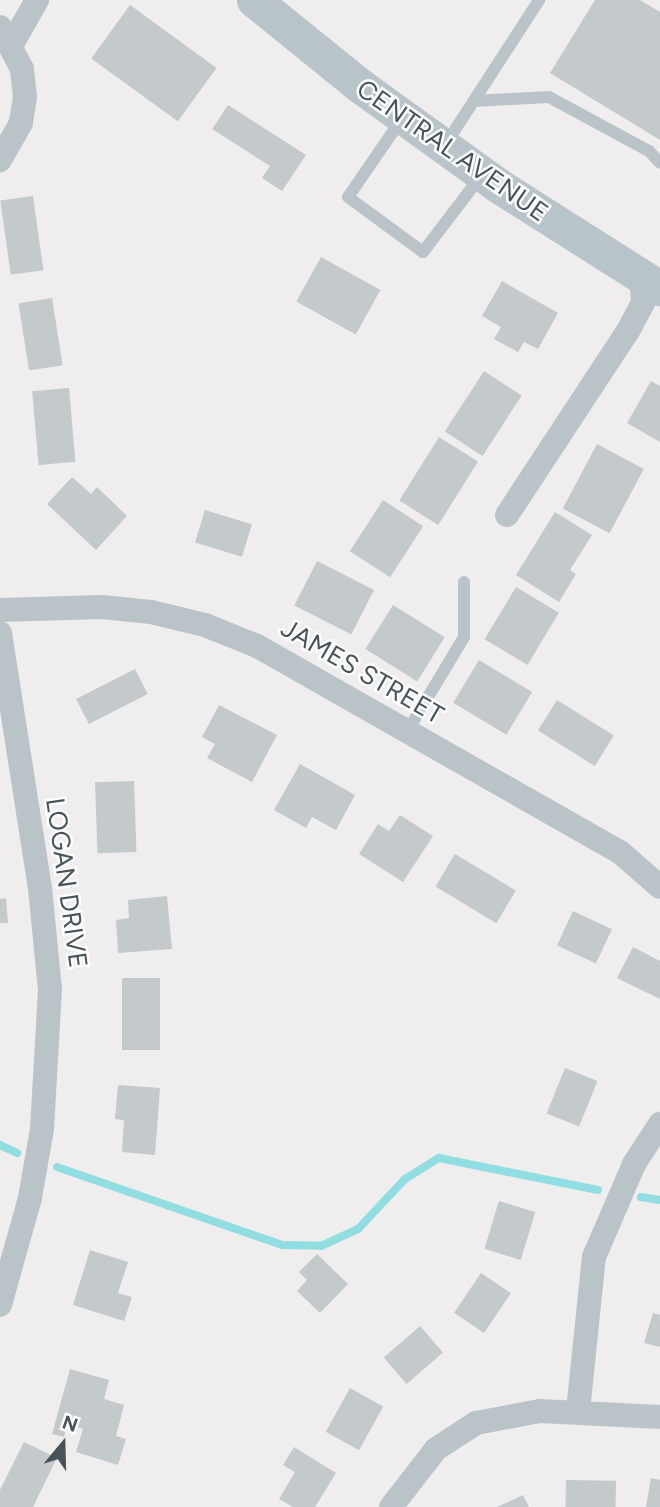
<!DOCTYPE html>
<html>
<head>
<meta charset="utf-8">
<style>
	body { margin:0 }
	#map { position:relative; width:660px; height:1507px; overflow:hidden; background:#f0edee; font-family:Figtree,sans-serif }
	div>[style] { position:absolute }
	.stream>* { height:8px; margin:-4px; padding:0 4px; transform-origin:4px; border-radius:4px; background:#91dee2 }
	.building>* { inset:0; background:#c4c9cc; transform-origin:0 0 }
	.lane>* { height:12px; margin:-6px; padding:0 6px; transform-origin:6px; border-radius:6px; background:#bac4c8 }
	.street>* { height:24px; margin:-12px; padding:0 12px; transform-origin:12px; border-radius:12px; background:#bac4c8 }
	.secondary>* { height:35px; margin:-17.5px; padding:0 17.5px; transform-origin:17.5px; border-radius:17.5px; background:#b8c4ca }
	span { translate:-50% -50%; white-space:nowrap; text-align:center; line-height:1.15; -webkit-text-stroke:5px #fff; paint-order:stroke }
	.street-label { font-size:26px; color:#475358 }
	.north { position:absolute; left:28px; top:1409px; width:70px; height:70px; -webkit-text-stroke:5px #fff; paint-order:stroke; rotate:19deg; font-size:19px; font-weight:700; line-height:28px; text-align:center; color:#475358 }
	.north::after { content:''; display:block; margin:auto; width:24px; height:32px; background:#475358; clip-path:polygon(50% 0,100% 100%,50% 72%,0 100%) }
</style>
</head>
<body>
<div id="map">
	<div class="stream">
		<i style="left:0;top:1145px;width:19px;rotate:25deg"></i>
		<i style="left:57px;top:1167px;width:238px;rotate:19.1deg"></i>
		<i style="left:282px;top:1245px;width:39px;rotate:1deg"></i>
		<i style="left:321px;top:1246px;width:41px;rotate:-24.7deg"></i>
		<i style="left:358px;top:1229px;width:69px;rotate:-46.8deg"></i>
		<i style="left:405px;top:1179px;width:40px;rotate:-32deg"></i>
		<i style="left:439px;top:1158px;width:162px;rotate:11.4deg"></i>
		<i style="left:641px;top:1197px;width:19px;rotate:9deg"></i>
	</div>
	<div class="building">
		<i style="clip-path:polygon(595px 0,640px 0,660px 12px,660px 140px,550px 73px)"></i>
		<i style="left:130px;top:5px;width:107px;height:66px;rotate:36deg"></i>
		<i style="clip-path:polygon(228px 105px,306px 155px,282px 191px,262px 178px,270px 166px,212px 129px)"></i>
		<i style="left:33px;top:196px;width:75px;height:33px;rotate:82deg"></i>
		<i style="left:321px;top:257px;width:68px;height:51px;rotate:29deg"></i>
		<i style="clip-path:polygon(502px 281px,558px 313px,538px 349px,524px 342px,518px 352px,494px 339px,501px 327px,482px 316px)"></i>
		<i style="left:52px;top:298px;width:68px;height:34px;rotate:81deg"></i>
		<i style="left:484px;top:371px;width:45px;height:72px;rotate:33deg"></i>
		<i style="clip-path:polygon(651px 381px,660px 386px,660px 442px,627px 423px)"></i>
		<i style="left:69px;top:388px;width:74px;height:37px;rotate:85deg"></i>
		<i style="left:439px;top:437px;width:46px;height:75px;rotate:32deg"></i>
		<i style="left:597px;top:444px;width:53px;height:73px;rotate:28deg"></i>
		<i style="clip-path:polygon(72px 477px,91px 494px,97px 487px,127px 516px,96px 550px,47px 504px)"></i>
		<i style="left:383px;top:500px;width:48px;height:61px;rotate:33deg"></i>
		<i style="left:205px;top:510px;width:49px;height:34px;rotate:17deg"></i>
		<i style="clip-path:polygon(555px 512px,592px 535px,570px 570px,576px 574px,559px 602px,516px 575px)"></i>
		<i style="left:317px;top:561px;width:64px;height:50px;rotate:27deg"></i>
		<i style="left:516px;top:587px;width:50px;height:61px;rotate:31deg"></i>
		<i style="left:393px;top:605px;width:61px;height:52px;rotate:32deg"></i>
		<i style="left:479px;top:660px;width:62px;height:50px;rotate:31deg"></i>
		<i style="left:135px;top:669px;width:28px;height:66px;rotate:63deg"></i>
		<i style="left:557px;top:700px;width:67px;height:36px;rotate:32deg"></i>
		<i style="clip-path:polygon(219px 705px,277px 735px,252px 782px,207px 758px,215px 744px,202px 737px)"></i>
		<i style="clip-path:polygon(300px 764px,355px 795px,336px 830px,312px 817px,306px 828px,274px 810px)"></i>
		<i style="left:134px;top:781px;width:71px;height:39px;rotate:88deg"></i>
		<i style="clip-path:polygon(400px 815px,433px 836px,403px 882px,359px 854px,378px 824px,389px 831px)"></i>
		<i style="left:455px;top:854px;width:71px;height:38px;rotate:31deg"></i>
		<i style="clip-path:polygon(167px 896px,172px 949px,118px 953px,116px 920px,129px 918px,128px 900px)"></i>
		<i style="clip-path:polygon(6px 898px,8px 923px,0 923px,0 899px)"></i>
		<i style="left:573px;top:911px;width:43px;height:38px;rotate:25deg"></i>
		<i style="clip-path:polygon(633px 947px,660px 961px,660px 999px,617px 978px)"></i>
		<i style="left:122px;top:978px;width:38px;height:72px"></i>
		<i style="left:565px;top:1068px;width:35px;height:49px;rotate:22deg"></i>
		<i style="clip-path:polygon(118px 1085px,160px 1088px,155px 1155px,122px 1152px,124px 1120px,115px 1119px)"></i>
		<i style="left:499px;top:1201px;width:38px;height:50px;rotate:17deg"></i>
		<i style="clip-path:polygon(90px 1250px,128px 1262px,118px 1293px,132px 1297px,124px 1321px,73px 1305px)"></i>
		<i style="clip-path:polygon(317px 1254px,348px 1284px,320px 1313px,297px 1291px,307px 1280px,299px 1272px)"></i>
		<i style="left:481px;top:1273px;width:36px;height:48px;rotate:34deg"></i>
		<i style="clip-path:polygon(653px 1313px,660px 1315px,660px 1347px,644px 1343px)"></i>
		<i style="left:420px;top:1326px;width:35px;height:48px;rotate:49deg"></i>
		<i style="clip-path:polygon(70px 1369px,109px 1380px,104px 1399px,124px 1405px,116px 1436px,126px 1439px,118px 1465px,76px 1452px,83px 1429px,67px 1424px,64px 1437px,52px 1434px)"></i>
		<i style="left:350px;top:1388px;width:38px;height:50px;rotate:29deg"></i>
		<i style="clip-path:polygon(24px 1442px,57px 1458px,33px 1507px,0 1507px,0 1490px)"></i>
		<i style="clip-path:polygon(294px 1447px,336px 1473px,315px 1507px,293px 1507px,279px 1499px,295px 1472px,283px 1465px)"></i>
		<i style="clip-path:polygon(651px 1478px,660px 1480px,660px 1507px,646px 1507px)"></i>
		<i style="left:566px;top:1480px;width:50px;height:27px;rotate:1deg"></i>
		<i style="clip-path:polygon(523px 1495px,529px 1507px,497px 1507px)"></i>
	</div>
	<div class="lane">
		<i style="left:474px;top:101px;width:75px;rotate:-3.1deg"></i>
		<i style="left:549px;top:97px;width:114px;rotate:28.4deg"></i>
		<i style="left:649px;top:151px;width:16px;rotate:47deg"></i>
		<i style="left:401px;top:120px;width:93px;rotate:124.5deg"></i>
		<i style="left:348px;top:197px;width:93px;rotate:36.3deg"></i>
		<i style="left:423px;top:252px;width:96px;rotate:-52.7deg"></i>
		<i style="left:445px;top:145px;width:173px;rotate:-57deg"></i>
		<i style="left:407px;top:732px;width:111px;rotate:-59deg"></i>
		<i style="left:464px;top:637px;width:55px;rotate:-90deg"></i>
	</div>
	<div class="street">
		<i style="left:0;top:27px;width:47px;rotate:62.4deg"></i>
		<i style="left:22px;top:69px;width:28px;rotate:84deg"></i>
		<i style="left:25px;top:97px;width:26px;rotate:99deg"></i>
		<i style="left:21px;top:123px;width:43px;rotate:119.6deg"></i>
		<i style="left:12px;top:44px;width:51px;rotate:-60.4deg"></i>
		<i style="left:507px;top:515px;width:220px;rotate:-56.7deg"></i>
		<i style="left:628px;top:331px;width:32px;rotate:-62deg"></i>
		<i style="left:643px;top:303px;width:27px;rotate:-94deg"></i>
		<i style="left:0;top:610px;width:102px;rotate:-1.7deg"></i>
		<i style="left:102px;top:607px;width:49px;rotate:5.8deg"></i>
		<i style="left:151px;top:612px;width:56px;rotate:13.5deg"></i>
		<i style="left:205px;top:625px;width:56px;rotate:22deg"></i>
		<i style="left:257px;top:646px;width:417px;rotate:29.6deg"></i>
		<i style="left:620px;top:852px;width:53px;rotate:41.2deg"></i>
		<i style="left:0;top:633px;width:258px;rotate:81.1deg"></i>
		<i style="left:40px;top:888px;width:102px;rotate:84.4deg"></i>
		<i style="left:50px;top:990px;width:139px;rotate:93.3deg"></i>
		<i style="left:42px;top:1129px;width:70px;rotate:99.9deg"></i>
		<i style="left:30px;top:1198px;width:111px;rotate:105.7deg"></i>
		<i style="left:578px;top:1411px;width:155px;rotate:-84.1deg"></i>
		<i style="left:594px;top:1257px;width:101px;rotate:-66.7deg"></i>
		<i style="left:634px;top:1164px;width:48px;rotate:-57deg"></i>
		<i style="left:391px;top:1507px;width:73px;rotate:-52.2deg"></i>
		<i style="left:436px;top:1449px;width:48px;rotate:-33deg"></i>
		<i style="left:476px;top:1423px;width:65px;rotate:-10.6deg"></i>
		<i style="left:540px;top:1411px;width:120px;rotate:2.9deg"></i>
	</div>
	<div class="secondary">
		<i style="left:254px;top:0;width:135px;rotate:39deg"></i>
		<i style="left:359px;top:85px;width:173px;rotate:35.8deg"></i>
		<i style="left:499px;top:186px;width:191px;rotate:32.4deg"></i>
	</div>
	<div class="street-label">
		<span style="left:452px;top:151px;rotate:35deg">CENTRAL AVENUE</span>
		<span style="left:362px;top:672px;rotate:30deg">JAMES STREET</span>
		<span style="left:66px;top:883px;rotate:82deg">LOGAN DRIVE</span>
	</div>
	<div class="north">N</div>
</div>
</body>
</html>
